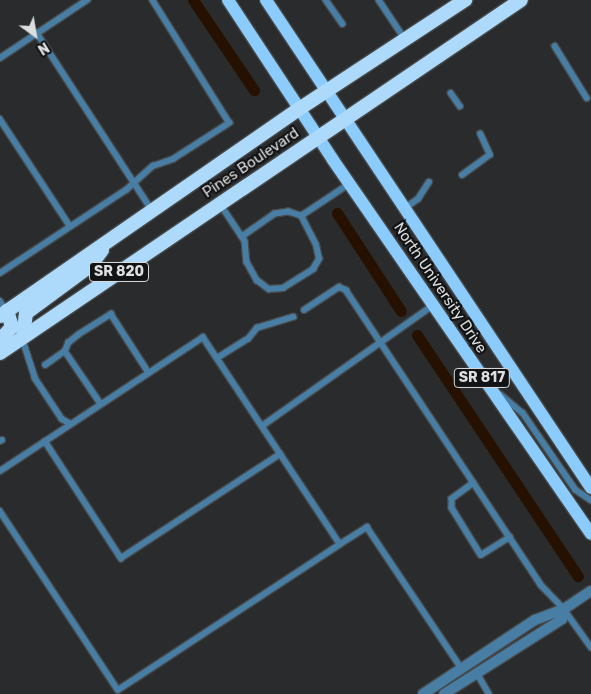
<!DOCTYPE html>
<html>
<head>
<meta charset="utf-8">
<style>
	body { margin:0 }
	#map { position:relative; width:591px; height:694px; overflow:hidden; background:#292b2d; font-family:Rubik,sans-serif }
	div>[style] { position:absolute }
	.canal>* { height:11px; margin:-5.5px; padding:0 5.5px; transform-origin:5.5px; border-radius:5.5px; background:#261100 }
	.roads { filter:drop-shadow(1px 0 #464849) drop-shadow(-1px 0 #464849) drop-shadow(0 1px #464849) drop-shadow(0 -1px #464849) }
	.service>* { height:5.5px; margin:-2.75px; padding:0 2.75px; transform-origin:2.75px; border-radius:2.75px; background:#487da4 }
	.minor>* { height:10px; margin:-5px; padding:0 5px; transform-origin:5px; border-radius:5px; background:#487da4 }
	.primary>* { height:12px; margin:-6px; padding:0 6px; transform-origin:6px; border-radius:6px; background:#8cccfc }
	.trunk>* { height:14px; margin:-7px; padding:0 7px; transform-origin:7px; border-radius:7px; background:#add9fb }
	span { translate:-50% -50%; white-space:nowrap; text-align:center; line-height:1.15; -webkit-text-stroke:4.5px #121314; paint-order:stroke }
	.shield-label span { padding:1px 4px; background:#121314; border:1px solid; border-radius:4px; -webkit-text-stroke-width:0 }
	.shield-label { font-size:14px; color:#dddedf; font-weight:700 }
	.street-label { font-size:15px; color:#dddedf }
	.north { position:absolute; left:10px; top:10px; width:50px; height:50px; -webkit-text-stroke:4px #121314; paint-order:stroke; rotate:148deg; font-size:14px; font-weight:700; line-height:20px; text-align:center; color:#dddedf }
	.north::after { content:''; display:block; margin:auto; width:18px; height:22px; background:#dddedf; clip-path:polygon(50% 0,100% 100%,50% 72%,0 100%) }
</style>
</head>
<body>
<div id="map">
	<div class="canal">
		<i style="left:193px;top:0;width:109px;rotate:55.9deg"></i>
		<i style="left:337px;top:213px;width:117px;rotate:56.9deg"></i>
		<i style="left:417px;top:335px;width:290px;rotate:56.3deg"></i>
	</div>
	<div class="roads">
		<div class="service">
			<i style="left:326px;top:0;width:29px;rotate:55deg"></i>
			<i style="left:379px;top:0;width:47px;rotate:56.3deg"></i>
			<i style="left:37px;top:33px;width:211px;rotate:57deg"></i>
			<i style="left:555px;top:46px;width:61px;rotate:58.4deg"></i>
			<i style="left:0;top:58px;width:105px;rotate:-33.7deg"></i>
			<i style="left:451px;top:93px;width:16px;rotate:55deg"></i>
			<i style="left:0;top:119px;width:128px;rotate:56.8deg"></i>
			<i style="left:462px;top:175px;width:34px;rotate:-36deg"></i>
			<i style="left:490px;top:155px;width:23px;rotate:-115deg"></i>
			<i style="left:221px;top:205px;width:43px;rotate:56.3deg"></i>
			<i style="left:245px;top:241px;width:21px;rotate:85deg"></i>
			<i style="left:247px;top:262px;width:21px;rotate:61deg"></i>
			<i style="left:257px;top:280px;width:15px;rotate:37deg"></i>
			<i style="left:269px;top:289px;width:14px;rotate:-4deg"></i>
			<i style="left:283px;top:288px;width:36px;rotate:-32deg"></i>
			<i style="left:313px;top:269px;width:12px;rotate:-59deg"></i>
			<i style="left:319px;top:259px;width:14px;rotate:-102deg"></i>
			<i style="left:316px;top:245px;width:33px;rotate:-117deg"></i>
			<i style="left:301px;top:216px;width:13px;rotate:-162deg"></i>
			<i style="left:289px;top:212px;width:14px;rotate:172deg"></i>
			<i style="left:275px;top:214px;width:40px;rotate:145.1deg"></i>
			<i style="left:405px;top:208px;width:16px;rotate:-35deg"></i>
			<i style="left:418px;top:199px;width:20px;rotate:-57deg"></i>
			<i style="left:301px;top:216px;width:58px;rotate:-33.7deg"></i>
			<i style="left:0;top:273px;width:151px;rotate:-33.4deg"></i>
			<i style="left:126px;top:190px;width:36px;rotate:-42deg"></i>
			<i style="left:153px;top:166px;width:21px;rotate:-19deg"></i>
			<i style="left:173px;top:159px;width:67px;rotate:-32.7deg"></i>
			<i style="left:229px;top:123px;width:145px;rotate:-122deg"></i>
			<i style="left:0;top:301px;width:12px;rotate:55deg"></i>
			<i style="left:304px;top:310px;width:42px;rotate:-33.3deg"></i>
			<i style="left:339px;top:287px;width:8px;rotate:23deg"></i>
			<i style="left:346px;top:290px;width:354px;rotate:56.5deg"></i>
			<i style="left:541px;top:585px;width:33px;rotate:46deg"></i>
			<i style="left:564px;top:609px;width:47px;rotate:54.6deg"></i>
			<i style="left:23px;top:340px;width:40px;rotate:72deg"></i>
			<i style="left:35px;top:378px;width:49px;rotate:56.6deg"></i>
			<i style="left:62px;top:419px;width:10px;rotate:29deg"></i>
			<i style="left:65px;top:351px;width:64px;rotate:55.8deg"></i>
			<i style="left:217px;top:358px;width:36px;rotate:-32deg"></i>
			<i style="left:248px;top:339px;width:14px;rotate:-51deg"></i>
			<i style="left:257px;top:328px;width:38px;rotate:-17deg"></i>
			<i style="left:45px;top:365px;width:24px;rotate:-35deg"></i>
			<i style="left:65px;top:351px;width:9px;rotate:-69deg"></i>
			<i style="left:68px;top:343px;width:14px;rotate:-39deg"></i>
			<i style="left:79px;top:334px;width:38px;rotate:-32deg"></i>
			<i style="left:111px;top:314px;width:70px;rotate:57.2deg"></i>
			<i style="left:500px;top:394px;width:30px;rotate:40deg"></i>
			<i style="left:523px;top:413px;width:93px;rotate:55.5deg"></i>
			<i style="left:576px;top:490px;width:18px;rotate:34deg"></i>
			<i style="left:262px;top:426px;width:208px;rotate:-35.2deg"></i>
			<i style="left:0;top:441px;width:2px;rotate:-27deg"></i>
			<i style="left:45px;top:441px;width:140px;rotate:57deg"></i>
			<i style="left:121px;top:558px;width:190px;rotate:-33.2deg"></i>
			<i style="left:0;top:471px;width:243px;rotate:-33.4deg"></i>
			<i style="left:203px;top:337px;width:248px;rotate:56.5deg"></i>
			<i style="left:340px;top:544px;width:32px;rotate:-32deg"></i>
			<i style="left:367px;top:527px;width:171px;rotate:56.2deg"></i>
			<i style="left:474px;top:483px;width:27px;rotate:144deg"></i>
			<i style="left:452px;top:499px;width:9px;rotate:90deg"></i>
			<i style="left:452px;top:508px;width:55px;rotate:58.3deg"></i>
			<i style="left:481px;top:555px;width:34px;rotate:-32deg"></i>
			<i style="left:0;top:511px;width:214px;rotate:56.6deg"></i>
			<i style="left:118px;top:690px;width:266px;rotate:-33.3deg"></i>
			<i style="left:477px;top:673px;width:24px;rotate:60deg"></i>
		</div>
		<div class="minor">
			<i style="left:423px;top:694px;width:134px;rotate:-33.5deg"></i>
			<i style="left:535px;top:620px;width:31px;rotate:-21deg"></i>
			<i style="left:444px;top:694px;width:140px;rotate:-32.4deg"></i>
			<i style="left:562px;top:619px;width:10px;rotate:-79deg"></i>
			<i style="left:564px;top:609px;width:32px;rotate:-34deg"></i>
		</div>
		<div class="primary">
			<i style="left:228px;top:0;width:191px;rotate:56.7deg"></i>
			<i style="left:333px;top:160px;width:454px;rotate:55.4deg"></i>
			<i style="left:266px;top:0;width:586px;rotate:56.34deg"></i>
		</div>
		<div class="trunk">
			<i style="left:0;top:316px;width:364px;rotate:-34.7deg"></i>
			<i style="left:299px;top:109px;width:199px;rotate:-33.3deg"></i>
			<i style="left:23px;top:337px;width:24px;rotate:-83deg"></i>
			<i style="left:26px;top:313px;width:79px;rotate:-36.3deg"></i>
			<i style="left:90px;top:266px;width:20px;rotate:-53deg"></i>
			<i style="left:0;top:340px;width:18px;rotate:-47deg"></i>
			<i style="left:12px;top:327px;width:17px;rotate:-107deg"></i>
			<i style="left:0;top:353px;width:629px;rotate:-34.12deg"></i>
		</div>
	</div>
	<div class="shield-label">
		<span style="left:119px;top:272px">SR 820</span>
		<span style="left:482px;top:378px">SR 817</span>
	</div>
	<div class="street-label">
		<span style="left:251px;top:163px;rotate:-34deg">Pines Boulevard</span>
		<span style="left:440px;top:288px;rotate:56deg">North University Drive</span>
	</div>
	<div class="north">N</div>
</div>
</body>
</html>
